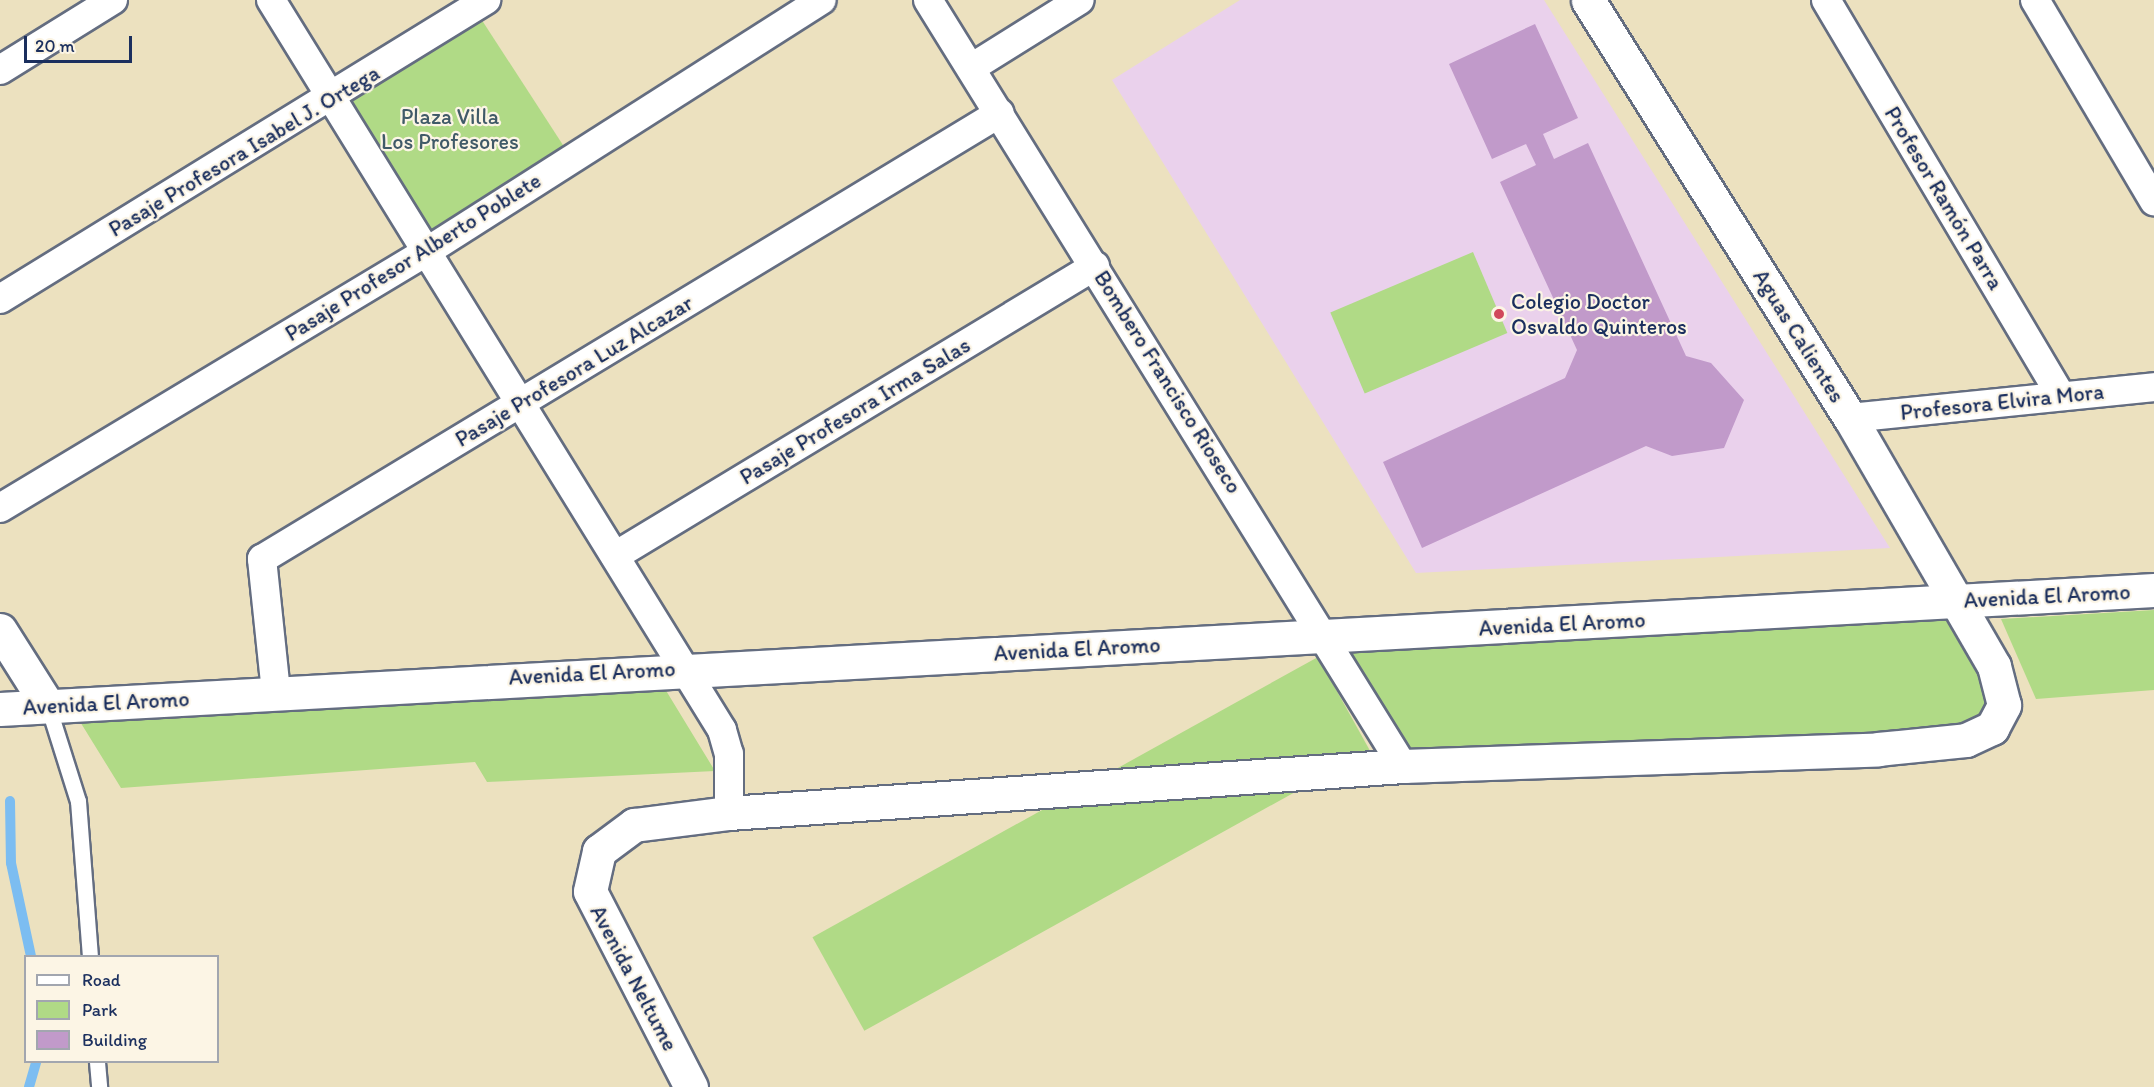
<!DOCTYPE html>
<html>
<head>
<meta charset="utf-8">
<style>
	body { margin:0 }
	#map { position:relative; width:2154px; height:1087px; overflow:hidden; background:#ece1bf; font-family:Itim,sans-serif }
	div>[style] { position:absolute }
	.built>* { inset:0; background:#ead1ec }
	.green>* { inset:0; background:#b0da86; transform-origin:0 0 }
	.stream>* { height:10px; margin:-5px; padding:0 5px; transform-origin:5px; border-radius:5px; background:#7cbdf1 }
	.building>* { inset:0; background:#c19aca }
	.roads { filter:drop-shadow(2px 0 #646d80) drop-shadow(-2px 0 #646d80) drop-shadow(0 2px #646d80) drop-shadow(0 -2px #646d80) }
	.service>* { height:15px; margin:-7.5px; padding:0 7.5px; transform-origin:7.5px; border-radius:7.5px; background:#fff }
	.minor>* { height:28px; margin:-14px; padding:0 14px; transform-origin:14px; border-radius:14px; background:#fff }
	.tertiary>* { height:33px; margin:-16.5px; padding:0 16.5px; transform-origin:16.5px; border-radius:16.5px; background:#fff }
	.dots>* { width:16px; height:16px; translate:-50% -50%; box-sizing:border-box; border:3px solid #fcf5e5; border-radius:50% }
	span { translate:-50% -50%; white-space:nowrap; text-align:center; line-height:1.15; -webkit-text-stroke:4.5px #fcf5e5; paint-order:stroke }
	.park-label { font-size:22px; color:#405a68 }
	.street-label { font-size:22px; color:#1b2f5e }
	.poi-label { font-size:22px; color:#1b2f5e }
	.left { translate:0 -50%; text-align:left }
	.legend { position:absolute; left:24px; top:955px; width:195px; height:108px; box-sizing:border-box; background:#fcf5e5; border:2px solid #a2a6af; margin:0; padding:8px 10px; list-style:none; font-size:18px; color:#1b2f5e }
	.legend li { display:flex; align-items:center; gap:12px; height:30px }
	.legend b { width:30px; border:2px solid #a2a6af }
	.scale { position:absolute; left:24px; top:36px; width:108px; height:27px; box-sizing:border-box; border:3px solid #1b2f5e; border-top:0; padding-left:8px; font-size:18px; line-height:21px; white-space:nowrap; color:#1b2f5e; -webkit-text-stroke:4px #fcf5e5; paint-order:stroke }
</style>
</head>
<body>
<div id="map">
	<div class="built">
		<i style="clip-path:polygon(1240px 0,1544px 0,1890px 548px,1416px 573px,1112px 80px)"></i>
	</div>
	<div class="green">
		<i style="left:474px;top:8px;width:180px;height:168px;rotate:57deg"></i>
		<i style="left:1473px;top:252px;width:88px;height:155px;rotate:67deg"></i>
		<i style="clip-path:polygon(1953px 600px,1994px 666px,1992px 728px,1403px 766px,1327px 638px)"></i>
		<i style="clip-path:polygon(2154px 610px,2154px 690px,2036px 699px,2001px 619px)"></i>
		<i style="left:1318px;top:657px;width:107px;height:578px;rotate:61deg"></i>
		<i style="clip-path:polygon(662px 684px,715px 771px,487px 782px,475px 762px,121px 788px,79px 720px)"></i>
	</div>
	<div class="stream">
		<i style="left:10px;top:801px;width:62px;rotate:89.1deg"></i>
		<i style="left:11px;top:863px;width:95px;rotate:77.9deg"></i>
		<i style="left:29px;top:1087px;width:26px;rotate:-74deg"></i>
	</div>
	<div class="building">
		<i style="clip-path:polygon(1535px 24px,1578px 118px,1543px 134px,1554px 159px,1588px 143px,1686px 356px,1711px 363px,1744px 400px,1724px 448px,1672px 456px,1646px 446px,1422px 548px,1383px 462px,1565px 378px,1577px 350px,1500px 182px,1536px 165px,1526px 144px,1492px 159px,1449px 64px)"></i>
	</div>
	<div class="roads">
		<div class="service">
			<i style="left:48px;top:706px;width:100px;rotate:72.5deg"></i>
			<i style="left:78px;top:801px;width:155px;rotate:85.6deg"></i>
			<i style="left:97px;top:1062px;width:25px;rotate:85deg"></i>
		</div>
		<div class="minor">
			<i style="left:271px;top:0;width:858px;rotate:58.29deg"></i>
			<i style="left:722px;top:730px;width:25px;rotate:74deg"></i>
			<i style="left:729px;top:754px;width:59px;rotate:90deg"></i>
			<i style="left:928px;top:0;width:901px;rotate:58.2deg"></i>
			<i style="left:1826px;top:0;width:460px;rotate:59.3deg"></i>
			<i style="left:2035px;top:0;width:234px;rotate:59.4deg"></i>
			<i style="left:971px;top:68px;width:128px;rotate:-32deg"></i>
			<i style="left:0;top:70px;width:133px;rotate:-31.8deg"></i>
			<i style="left:0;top:299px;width:571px;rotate:-31.6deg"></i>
			<i style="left:1850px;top:418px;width:306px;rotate:-5.8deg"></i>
			<i style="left:0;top:508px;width:497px;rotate:-31deg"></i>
			<i style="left:426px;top:252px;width:469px;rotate:-32.5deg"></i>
			<i style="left:615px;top:556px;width:561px;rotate:-31.14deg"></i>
			<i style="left:276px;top:692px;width:134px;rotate:-96deg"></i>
			<i style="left:262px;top:559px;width:862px;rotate:-31.15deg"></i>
		</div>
		<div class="tertiary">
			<i style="left:0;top:630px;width:90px;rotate:57.7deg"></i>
			<i style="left:0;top:709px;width:2157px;rotate:-3.16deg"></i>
			<i style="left:691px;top:1087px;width:220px;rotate:-117.3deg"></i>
			<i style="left:590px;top:891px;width:41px;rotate:-77.3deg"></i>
			<i style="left:599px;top:851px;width:44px;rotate:-36.6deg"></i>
			<i style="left:634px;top:825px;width:96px;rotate:-7.2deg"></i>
			<i style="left:729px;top:813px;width:676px;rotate:-3.99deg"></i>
			<i style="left:1403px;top:766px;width:475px;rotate:-2deg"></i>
			<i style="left:1878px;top:749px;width:88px;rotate:-5.8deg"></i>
			<i style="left:1966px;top:740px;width:29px;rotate:-25deg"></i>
			<i style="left:1992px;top:728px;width:26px;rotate:-62deg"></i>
			<i style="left:2004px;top:705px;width:40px;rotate:-104.4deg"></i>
			<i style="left:1994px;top:666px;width:287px;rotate:-120.1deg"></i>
			<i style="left:1850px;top:418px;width:493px;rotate:-122.1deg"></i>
		</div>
	</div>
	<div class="dots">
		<i style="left:1499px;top:314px;background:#d1495b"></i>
	</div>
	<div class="park-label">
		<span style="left:450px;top:129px">Plaza Villa<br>Los Profesores</span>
	</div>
	<div class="street-label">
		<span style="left:244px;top:151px;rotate:-31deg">Pasaje Profesora Isabel J. Ortega</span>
		<span style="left:1944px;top:198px;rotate:59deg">Profesor Ramón Parra</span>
		<span style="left:413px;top:257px;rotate:-32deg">Pasaje Profesor Alberto Poblete</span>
		<span style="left:1799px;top:336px;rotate:58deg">Aguas Calientes</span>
		<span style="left:574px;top:371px;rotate:-31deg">Pasaje Profesora Luz Alcazar</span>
		<span style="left:1168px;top:382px;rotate:58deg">Bombero Francisco Rioseco</span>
		<span style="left:2002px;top:402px;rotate:-6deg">Profesora Elvira Mora</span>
		<span style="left:855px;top:411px;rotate:-31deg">Pasaje Profesora Irma Salas</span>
		<span style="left:2047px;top:596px;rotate:-3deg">Avenida El Aromo</span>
		<span style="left:1562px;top:624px;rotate:-3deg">Avenida El Aromo</span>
		<span style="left:1077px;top:649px;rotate:-3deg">Avenida El Aromo</span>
		<span style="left:592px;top:673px;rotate:-3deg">Avenida El Aromo</span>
		<span style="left:106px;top:703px;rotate:-3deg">Avenida El Aromo</span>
		<span style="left:634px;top:978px;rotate:62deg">Avenida Neltume</span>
	</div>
	<div class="poi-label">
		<span class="left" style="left:1511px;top:314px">Colegio Doctor<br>Osvaldo Quinteros</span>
	</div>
	<ul class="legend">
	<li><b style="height:8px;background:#fff"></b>Road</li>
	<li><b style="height:16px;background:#b0da86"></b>Park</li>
	<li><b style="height:16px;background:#c19aca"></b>Building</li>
	</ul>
	<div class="scale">20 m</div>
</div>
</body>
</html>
